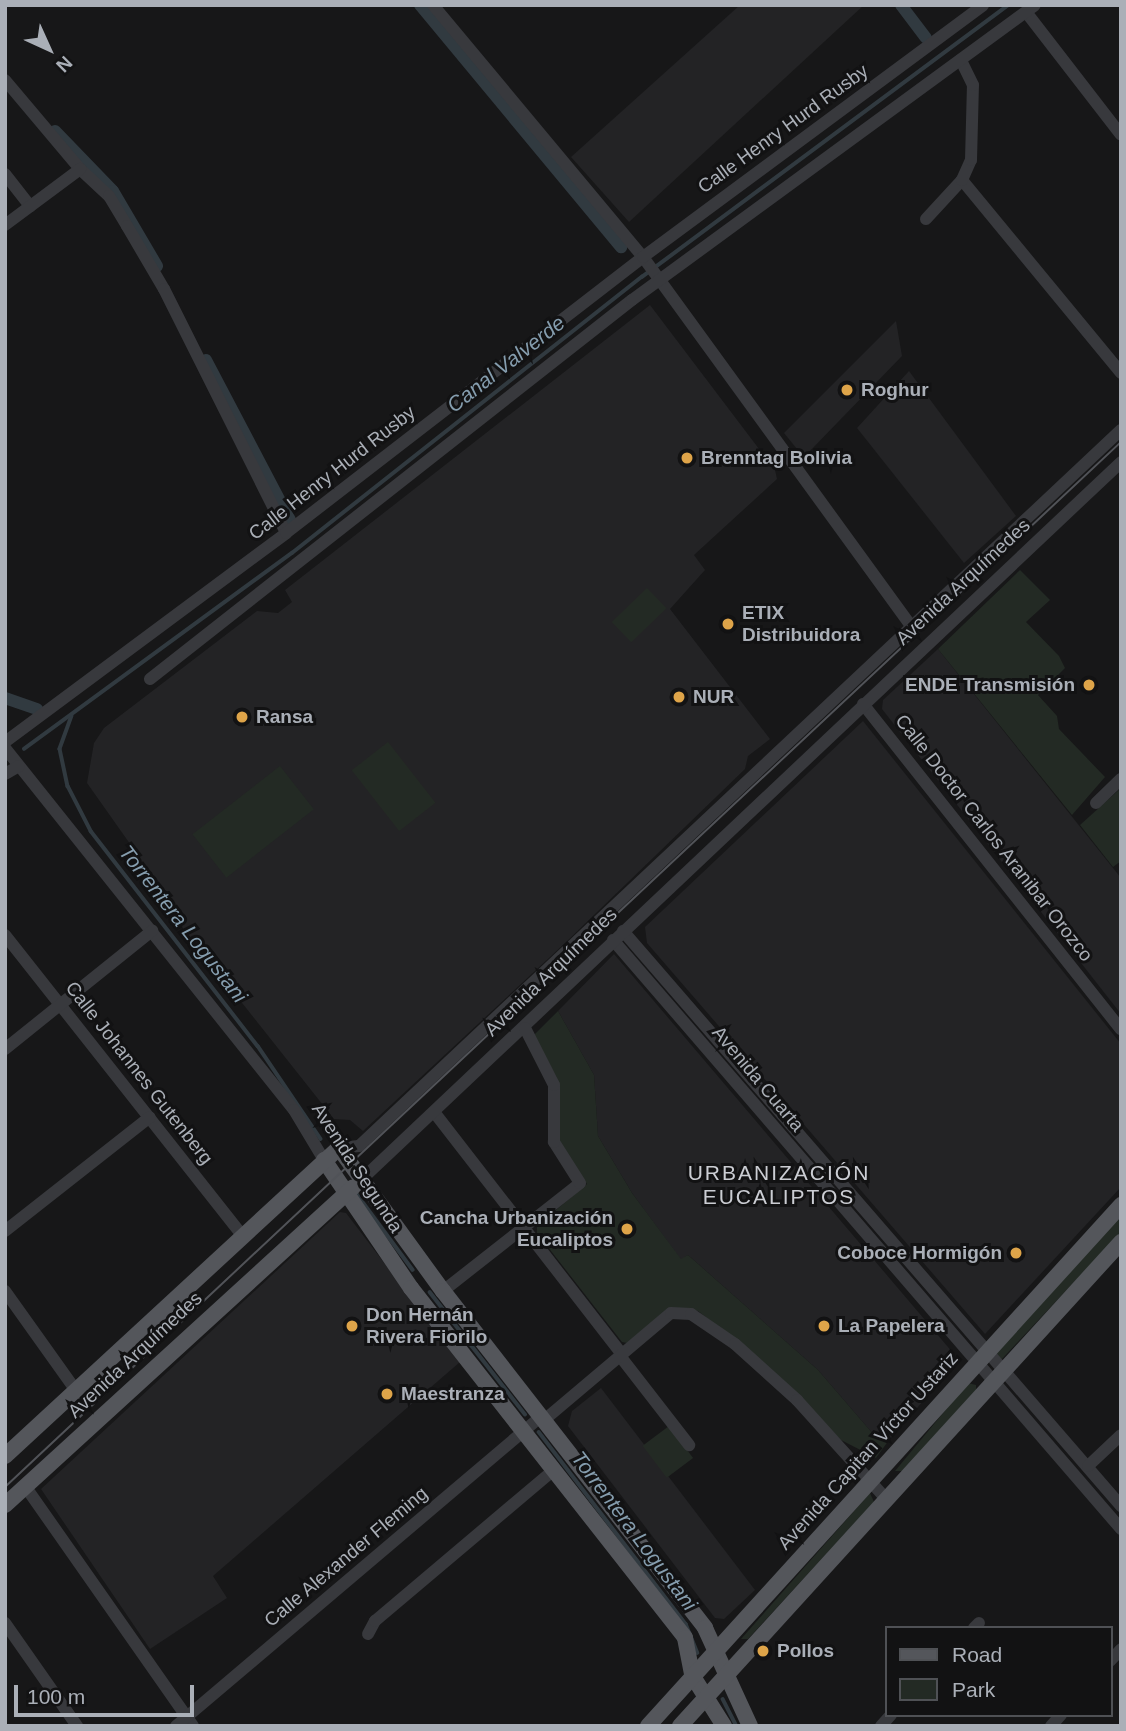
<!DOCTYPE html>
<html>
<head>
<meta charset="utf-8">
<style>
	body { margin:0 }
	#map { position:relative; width:1126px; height:1731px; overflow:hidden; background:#171718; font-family:Arial,sans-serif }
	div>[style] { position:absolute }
	.built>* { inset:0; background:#232325 }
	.green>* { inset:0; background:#232a24; transform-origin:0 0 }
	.stream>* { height:3.5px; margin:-1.75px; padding:0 1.75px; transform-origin:1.75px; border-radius:1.75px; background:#313a40 }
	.canal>* { height:12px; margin:-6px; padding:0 6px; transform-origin:6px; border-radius:6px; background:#313a40 }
	.minor>* { height:12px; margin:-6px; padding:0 6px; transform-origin:6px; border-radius:6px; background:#38393d }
	.major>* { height:16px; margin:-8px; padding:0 8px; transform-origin:8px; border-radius:8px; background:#54565b }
	.tram>* { height:2px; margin:-1px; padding:0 1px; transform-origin:1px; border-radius:1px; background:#515358 }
	.dots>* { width:19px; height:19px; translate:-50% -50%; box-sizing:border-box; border:4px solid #121213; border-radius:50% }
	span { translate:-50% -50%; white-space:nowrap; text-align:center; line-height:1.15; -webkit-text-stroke:6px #121213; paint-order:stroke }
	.street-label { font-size:19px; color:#aaafb7 }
	.poi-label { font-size:19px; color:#aaafb7; font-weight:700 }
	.left { translate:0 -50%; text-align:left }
	.right { translate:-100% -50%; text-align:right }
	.water-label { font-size:21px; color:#859dae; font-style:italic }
	.neighbourhood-label { font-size:21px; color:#cbcdd3; letter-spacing:2px }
	.frame { position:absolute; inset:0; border:7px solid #aaafb7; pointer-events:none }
	.legend { position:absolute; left:885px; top:1626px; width:228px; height:91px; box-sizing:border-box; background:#121213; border:2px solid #4f5155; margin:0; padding:9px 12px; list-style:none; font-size:21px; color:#aaafb7 }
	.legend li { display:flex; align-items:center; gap:14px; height:35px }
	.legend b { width:35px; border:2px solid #4f5155 }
	.north { position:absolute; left:14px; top:14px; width:70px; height:70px; -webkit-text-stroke:5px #121213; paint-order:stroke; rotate:135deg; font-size:19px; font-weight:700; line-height:28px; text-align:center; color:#aaafb7 }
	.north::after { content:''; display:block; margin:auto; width:24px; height:32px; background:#aaafb7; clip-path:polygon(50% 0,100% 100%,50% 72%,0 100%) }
	.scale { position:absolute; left:14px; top:1685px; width:180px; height:32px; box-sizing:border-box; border:4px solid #aaafb7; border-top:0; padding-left:9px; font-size:21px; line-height:24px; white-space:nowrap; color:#aaafb7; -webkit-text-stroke:5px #121213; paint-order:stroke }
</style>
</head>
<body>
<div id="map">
	<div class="built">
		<i style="clip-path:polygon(740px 5px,864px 5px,629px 222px,571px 157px)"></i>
		<i style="clip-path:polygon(650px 305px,775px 470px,777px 479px,694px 555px,705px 570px,670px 609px,770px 739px,748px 756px,745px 769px,564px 944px,363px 1131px,350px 1120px,334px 1119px,132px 864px,140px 858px,87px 783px,94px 743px,104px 728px,257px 611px,278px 613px,292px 602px,285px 590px)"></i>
		<i style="clip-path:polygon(896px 321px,902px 356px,807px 454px,797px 449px,784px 433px)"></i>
		<i style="clip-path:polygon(909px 371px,1016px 516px,964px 563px,857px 428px)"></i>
		<i style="clip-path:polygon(938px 649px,1121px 878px,1121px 1014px,882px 709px,883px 700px)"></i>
		<i style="clip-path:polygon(863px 721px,1121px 1044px,1121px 1187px,985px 1334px,647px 943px,645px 927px)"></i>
		<i style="clip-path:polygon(614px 954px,959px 1360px,889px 1440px,874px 1435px,818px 1370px,688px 1255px,681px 1260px,632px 1193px,598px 1136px,594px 1075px,558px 1011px)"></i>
		<i style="clip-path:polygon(340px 1212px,346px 1213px,460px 1362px,213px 1576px,227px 1598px,150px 1649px,41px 1489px)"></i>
		<i style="clip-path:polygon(601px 1388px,755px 1590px,724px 1619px,715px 1618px,568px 1426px,572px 1411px)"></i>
	</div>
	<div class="green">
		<i style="clip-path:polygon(1020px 570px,1050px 600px,1026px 622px,1059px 656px,1065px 668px,1038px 695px,1057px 716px,1059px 729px,1105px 777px,1072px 815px,938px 649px)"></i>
		<i style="left:647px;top:588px;width:28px;height:49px;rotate:46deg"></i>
		<i style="left:388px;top:742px;width:77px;height:46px;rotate:52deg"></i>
		<i style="left:280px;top:766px;width:55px;height:111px;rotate:52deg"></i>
		<i style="clip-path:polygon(1121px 788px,1121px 861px,1113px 867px,1080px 825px)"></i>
		<i style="clip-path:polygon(558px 1011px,594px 1075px,598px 1136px,632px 1193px,681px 1259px,688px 1255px,818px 1370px,874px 1435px,889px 1440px,876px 1458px,841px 1440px,748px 1350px,698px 1311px,669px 1308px,627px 1343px,622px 1342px,537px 1233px,537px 1226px,587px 1184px,558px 1141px,557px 1078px,534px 1035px)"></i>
		<i style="clip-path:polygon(1121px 1214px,1121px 1232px,1001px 1360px,995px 1354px)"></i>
		<i style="clip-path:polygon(968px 1383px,976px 1385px,976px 1390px,903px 1471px,895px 1471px)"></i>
		<i style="left:669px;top:1426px;width:40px;height:33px;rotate:53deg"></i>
		<i style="clip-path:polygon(870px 1493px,874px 1502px,748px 1639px,741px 1639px)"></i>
	</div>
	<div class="stream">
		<i style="left:72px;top:716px;width:35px;rotate:110deg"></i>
		<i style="left:60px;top:749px;width:38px;rotate:78deg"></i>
		<i style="left:68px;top:786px;width:51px;rotate:62.9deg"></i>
		<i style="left:91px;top:831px;width:272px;rotate:52.2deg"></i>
		<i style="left:258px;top:1046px;width:112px;rotate:55.9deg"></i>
		<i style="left:24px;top:749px;width:332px;rotate:-36.2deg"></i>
		<i style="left:292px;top:553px;width:446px;rotate:-38.3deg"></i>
		<i style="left:642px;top:277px;width:456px;rotate:-36.6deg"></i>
		<i style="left:357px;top:1194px;width:94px;rotate:53.6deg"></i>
		<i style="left:430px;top:1292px;width:155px;rotate:52.1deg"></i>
		<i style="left:539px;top:1432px;width:242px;rotate:52.6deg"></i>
		<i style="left:686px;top:1624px;width:31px;rotate:68deg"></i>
		<i style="left:723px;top:1699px;width:30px;rotate:63deg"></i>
	</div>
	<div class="canal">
		<i style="left:420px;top:5px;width:315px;rotate:50.3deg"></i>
		<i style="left:901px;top:5px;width:41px;rotate:52.9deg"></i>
		<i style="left:55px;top:131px;width:83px;rotate:46deg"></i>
		<i style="left:113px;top:191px;width:87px;rotate:59.6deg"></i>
		<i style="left:206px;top:360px;width:181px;rotate:62.3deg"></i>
		<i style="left:5px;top:698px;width:34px;rotate:19deg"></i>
	</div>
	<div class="minor">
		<i style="left:433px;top:5px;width:328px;rotate:50.2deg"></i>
		<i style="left:643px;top:257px;width:457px;rotate:54deg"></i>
		<i style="left:1026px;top:12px;width:155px;rotate:52.3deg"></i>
		<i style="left:5px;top:80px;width:116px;rotate:49.9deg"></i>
		<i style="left:80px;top:169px;width:40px;rotate:43deg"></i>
		<i style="left:109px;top:196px;width:35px;rotate:59deg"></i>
		<i style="left:127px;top:226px;width:73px;rotate:59.6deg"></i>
		<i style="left:164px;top:289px;width:273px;rotate:63.4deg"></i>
		<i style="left:5px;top:174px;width:41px;rotate:52deg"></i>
		<i style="left:962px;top:180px;width:250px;rotate:50.5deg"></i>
		<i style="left:926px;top:219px;width:53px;rotate:-47.3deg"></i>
		<i style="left:962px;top:180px;width:22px;rotate:-66deg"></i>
		<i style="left:971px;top:160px;width:75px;rotate:-88.5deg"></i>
		<i style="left:973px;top:85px;width:28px;rotate:-116deg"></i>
		<i style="left:5px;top:225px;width:94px;rotate:-36.7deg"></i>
		<i style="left:150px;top:679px;width:613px;rotate:-38.18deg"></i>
		<i style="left:632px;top:300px;width:499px;rotate:-36.2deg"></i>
		<i style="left:863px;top:704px;width:415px;rotate:51.6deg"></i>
		<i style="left:5px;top:742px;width:350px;rotate:-36.6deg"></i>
		<i style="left:286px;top:533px;width:451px;rotate:-37.7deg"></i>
		<i style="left:643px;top:257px;width:423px;rotate:-36.5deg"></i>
		<i style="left:5px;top:748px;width:463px;rotate:51.4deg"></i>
		<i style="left:294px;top:1110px;width:58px;rotate:59deg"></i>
		<i style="left:5px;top:774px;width:16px;rotate:-30deg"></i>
		<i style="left:1096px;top:803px;width:35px;rotate:-44deg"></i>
		<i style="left:623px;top:931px;width:761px;rotate:49.1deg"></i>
		<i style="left:5px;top:935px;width:382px;rotate:51.7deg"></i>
		<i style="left:613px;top:940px;width:778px;rotate:49.22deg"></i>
		<i style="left:5px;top:1049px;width:189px;rotate:-38.8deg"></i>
		<i style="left:434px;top:1112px;width:306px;rotate:52.2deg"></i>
		<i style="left:339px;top:1148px;width:20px;rotate:-6deg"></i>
		<i style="left:359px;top:1146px;width:1046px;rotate:-43.22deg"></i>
		<i style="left:360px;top:1181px;width:1047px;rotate:-43.37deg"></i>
		<i style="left:5px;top:1231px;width:184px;rotate:-38.2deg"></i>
		<i style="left:5px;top:1291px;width:120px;rotate:54.5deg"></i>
		<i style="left:443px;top:1291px;width:174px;rotate:-38.2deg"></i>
		<i style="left:580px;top:1183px;width:49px;rotate:-122.4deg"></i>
		<i style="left:554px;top:1142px;width:57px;rotate:-90deg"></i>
		<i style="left:554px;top:1085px;width:64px;rotate:-117deg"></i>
		<i style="left:620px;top:1356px;width:113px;rotate:52.2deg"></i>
		<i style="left:543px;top:1421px;width:167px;rotate:-40.2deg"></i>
		<i style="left:671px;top:1313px;width:20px;rotate:3deg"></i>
		<i style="left:691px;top:1314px;width:53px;rotate:34.3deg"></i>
		<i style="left:735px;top:1344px;width:84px;rotate:42.1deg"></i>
		<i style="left:797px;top:1400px;width:133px;rotate:48deg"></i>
		<i style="left:1088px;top:1466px;width:45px;rotate:-43.2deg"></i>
		<i style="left:25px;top:1486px;width:293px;rotate:55deg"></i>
		<i style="left:5px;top:1623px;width:126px;rotate:55deg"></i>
		<i style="left:974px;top:1628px;width:7px;rotate:-45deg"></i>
		<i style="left:368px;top:1634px;width:15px;rotate:-62deg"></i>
		<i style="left:375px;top:1621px;width:234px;rotate:-40.2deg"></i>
		<i style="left:1110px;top:1661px;width:16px;rotate:-47deg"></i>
		<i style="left:176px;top:1726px;width:477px;rotate:-40.3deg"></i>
		<i style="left:881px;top:1726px;width:15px;rotate:-48deg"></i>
		<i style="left:1051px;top:1726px;width:15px;rotate:-48deg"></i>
	</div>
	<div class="major">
		<i style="left:324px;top:1160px;width:155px;rotate:55.8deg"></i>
		<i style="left:411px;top:1288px;width:444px;rotate:51.9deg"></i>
		<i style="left:685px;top:1638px;width:38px;rotate:79deg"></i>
		<i style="left:692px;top:1675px;width:60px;rotate:57.9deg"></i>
		<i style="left:5px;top:1456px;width:454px;rotate:-42.7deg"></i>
		<i style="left:339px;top:1148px;width:177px;rotate:54deg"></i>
		<i style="left:443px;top:1291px;width:427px;rotate:52.1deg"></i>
		<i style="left:705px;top:1628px;width:108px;rotate:65.3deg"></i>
		<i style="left:5px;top:1505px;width:471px;rotate:-42.4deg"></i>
		<i style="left:648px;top:1726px;width:704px;rotate:-47.76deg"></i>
		<i style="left:680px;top:1726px;width:655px;rotate:-47.66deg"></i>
	</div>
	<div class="tram">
		<i style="left:5px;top:1487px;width:1529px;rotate:-43.12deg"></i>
	</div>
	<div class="dots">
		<i style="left:847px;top:390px;background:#dea449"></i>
		<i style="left:687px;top:458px;background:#dea449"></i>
		<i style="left:728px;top:624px;background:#dea449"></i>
		<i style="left:1089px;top:685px;background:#dea449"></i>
		<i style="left:679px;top:697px;background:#dea449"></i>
		<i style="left:242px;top:717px;background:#dea449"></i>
		<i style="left:627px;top:1229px;background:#dea449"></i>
		<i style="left:1016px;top:1253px;background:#dea449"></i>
		<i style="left:352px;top:1326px;background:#dea449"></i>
		<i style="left:824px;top:1326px;background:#dea449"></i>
		<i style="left:387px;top:1394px;background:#dea449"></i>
		<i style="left:763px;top:1651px;background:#dea449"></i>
	</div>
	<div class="street-label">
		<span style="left:783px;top:129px;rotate:-36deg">Calle Henry Hurd Rusby</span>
		<span style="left:332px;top:473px;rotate:-38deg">Calle Henry Hurd Rusby</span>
		<span style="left:963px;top:582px;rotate:-43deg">Avenida Arquímedes</span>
		<span style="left:994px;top:838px;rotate:52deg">Calle Doctor Carlos Aranibar Orozco</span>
		<span style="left:551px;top:972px;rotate:-44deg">Avenida Arquímedes</span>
		<span style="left:139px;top:1073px;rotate:52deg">Calle Johannes Gutenberg</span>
		<span style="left:758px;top:1079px;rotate:50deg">Avenida Cuarta</span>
		<span style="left:357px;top:1168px;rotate:57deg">Avenida Segunda</span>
		<span style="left:135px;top:1355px;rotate:-43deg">Avenida Arquímedes</span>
		<span style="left:868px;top:1451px;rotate:-48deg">Avenida Capitan Víctor Ustariz</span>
		<span style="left:346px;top:1557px;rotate:-40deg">Calle Alexander Fleming</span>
	</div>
	<div class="poi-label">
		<span class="left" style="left:861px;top:390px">Roghur</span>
		<span class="left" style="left:701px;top:458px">Brenntag Bolivia</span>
		<span class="left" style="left:742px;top:624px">ETIX<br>Distribuidora</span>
		<span class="right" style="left:1075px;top:685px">ENDE Transmisión</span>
		<span class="left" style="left:693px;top:697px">NUR</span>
		<span class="left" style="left:256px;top:717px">Ransa</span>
		<span class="right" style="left:613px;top:1229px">Cancha Urbanización<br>Eucaliptos</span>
		<span class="right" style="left:1002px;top:1253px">Coboce Hormigón</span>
		<span class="left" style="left:366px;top:1326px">Don Hernán<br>Rivera Fiorilo</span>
		<span class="left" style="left:838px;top:1326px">La Papelera</span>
		<span class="left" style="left:401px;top:1394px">Maestranza</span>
		<span class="left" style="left:777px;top:1651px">Pollos</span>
	</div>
	<div class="water-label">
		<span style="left:506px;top:364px;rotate:-38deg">Canal Valverde</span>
		<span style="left:183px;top:924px;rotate:52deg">Torrentera Logustani</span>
		<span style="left:634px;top:1531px;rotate:53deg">Torrentera Logustani</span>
	</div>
	<div class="neighbourhood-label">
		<span style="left:779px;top:1185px">URBANIZACIÓN<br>EUCALIPTOS</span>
	</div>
	<div class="frame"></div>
	<ul class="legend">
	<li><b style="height:9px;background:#54565b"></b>Road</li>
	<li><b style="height:19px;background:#232a24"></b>Park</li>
	</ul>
	<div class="north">N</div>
	<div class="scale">100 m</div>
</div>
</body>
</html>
